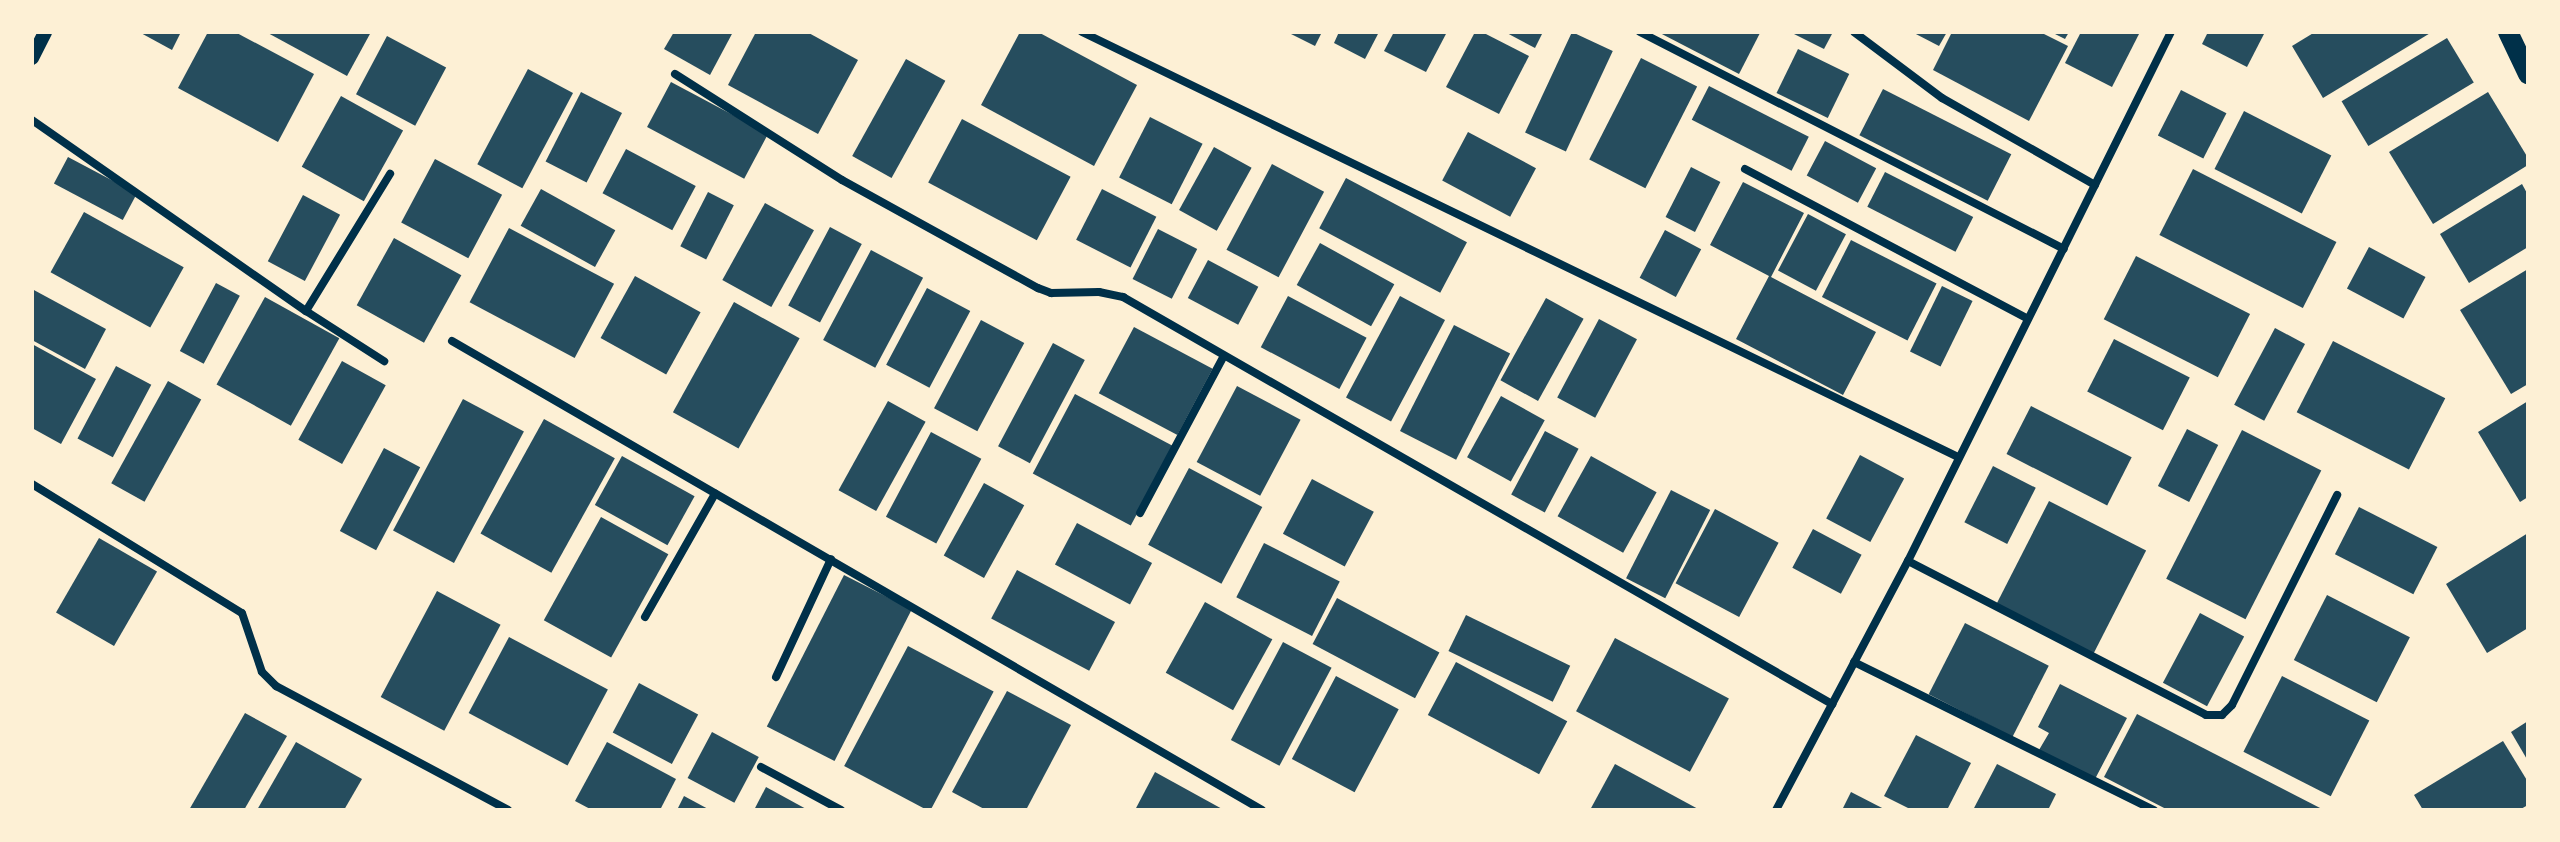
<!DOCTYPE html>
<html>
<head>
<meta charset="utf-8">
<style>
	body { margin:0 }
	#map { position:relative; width:2560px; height:842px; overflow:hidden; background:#fdf0d5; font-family:Montserrat,sans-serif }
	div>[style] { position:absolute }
	.building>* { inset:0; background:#264d5e; transform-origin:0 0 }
	.minor>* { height:8px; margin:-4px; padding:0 4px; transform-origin:4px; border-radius:4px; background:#003049 }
	.tertiary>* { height:14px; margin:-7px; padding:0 7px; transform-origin:7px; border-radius:7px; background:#003049 }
	.primary>* { height:20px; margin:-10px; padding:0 10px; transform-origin:10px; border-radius:10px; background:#003049 }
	span { translate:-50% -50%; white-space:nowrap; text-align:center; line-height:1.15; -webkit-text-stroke:8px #fdf0d5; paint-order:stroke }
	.frame { position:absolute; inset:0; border:34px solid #fdf0d5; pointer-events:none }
</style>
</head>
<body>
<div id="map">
	<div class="building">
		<i style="clip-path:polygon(139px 32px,181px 32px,172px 50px)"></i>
		<i style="clip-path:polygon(208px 32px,235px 32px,314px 74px,278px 142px,178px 88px)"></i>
		<i style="clip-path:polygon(266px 32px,371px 32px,347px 76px)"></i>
		<i style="clip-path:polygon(674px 32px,733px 32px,710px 75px,664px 49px)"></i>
		<i style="clip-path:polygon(756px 32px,807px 32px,858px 60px,818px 134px,728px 85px)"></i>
		<i style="clip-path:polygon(1020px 32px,1038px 32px,1137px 85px,1094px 166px,981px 105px)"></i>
		<i style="clip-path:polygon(1287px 32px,1322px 32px,1315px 46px)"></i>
		<i style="clip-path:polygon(1339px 32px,1379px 32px,1365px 59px,1334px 43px)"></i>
		<i style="clip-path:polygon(1394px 32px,1447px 32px,1426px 72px,1384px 51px)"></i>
		<i style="clip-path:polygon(1475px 32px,1482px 32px,1529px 56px,1499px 114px,1446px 87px)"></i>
		<i style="clip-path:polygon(1505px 32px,1543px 32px,1535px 48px)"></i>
		<i style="left:1572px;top:32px;width:45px;height:111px;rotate:25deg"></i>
		<i style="clip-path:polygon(1658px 32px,1759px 32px,1760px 33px,1739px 74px)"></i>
		<i style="clip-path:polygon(1790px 32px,1833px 32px,1824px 49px)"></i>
		<i style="clip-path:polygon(1912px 32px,1947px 32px,1939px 46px)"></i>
		<i style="clip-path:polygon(1952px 32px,2040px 32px,2068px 46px,2029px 121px,1933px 70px)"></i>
		<i style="clip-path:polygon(2051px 32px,2069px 32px,2065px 39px)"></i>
		<i style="clip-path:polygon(2081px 32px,2140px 32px,2112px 87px,2065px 63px)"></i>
		<i style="clip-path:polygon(2208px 32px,2265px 32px,2247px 67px,2202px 44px)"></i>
		<i style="clip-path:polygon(2315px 32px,2432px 32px,2323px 98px,2292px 46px)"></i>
		<i style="left:387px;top:36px;width:67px;height:66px;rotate:28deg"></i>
		<i style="left:2447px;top:38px;width:52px;height:123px;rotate:59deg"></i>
		<i style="left:1798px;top:49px;width:57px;height:49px;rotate:26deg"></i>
		<i style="left:1641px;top:58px;width:63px;height:114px;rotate:27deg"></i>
		<i style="left:906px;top:59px;width:45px;height:111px;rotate:29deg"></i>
		<i style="left:528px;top:69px;width:51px;height:108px;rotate:28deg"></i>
		<i style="left:671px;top:82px;width:110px;height:51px;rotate:28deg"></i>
		<i style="left:1709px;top:86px;width:112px;height:38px;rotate:27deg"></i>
		<i style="left:1883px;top:89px;width:144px;height:52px;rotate:27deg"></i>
		<i style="left:2181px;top:90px;width:51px;height:51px;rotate:27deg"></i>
		<i style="left:581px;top:92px;width:46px;height:78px;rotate:27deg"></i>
		<i style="clip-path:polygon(2488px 92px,2528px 158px,2528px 165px,2433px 224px,2389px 152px)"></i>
		<i style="left:341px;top:96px;width:71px;height:81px;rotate:29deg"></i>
		<i style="left:2244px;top:111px;width:98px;height:65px;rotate:27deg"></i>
		<i style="left:1150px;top:117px;width:59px;height:68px;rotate:27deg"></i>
		<i style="left:962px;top:119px;width:123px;height:72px;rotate:28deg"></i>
		<i style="left:1468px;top:132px;width:77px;height:55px;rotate:28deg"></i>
		<i style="left:1825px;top:141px;width:58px;height:39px;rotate:28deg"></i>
		<i style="left:1214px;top:147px;width:43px;height:72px;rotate:29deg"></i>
		<i style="left:626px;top:149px;width:79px;height:50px;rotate:28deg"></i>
		<i style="left:68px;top:157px;width:78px;height:30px;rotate:28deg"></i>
		<i style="left:435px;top:159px;width:76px;height:72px;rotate:28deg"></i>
		<i style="left:1272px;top:164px;width:59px;height:97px;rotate:28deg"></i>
		<i style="left:1691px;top:167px;width:33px;height:56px;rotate:27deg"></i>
		<i style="left:2193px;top:169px;width:161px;height:74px;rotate:27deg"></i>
		<i style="left:1885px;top:172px;width:99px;height:39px;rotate:27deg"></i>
		<i style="left:1346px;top:178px;width:137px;height:57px;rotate:28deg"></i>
		<i style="clip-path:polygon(1743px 182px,1804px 213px,1771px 277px,1876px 332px,1843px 395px,1736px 339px,1769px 276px,1710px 245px)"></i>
		<i style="clip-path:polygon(2522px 184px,2528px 195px,2528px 247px,2469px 283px,2440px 234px)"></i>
		<i style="left:541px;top:189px;width:85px;height:42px;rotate:29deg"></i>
		<i style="left:1102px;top:189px;width:61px;height:57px;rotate:27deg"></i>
		<i style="left:708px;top:192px;width:29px;height:61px;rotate:27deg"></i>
		<i style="left:303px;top:195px;width:42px;height:75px;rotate:28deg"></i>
		<i style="left:765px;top:203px;width:56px;height:88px;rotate:29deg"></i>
		<i style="left:84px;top:212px;width:114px;height:69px;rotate:29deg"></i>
		<i style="left:1808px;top:214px;width:43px;height:64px;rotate:28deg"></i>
		<i style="left:830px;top:227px;width:36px;height:89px;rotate:28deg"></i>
		<i style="left:509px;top:228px;width:119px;height:84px;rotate:28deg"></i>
		<i style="left:1158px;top:229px;width:44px;height:56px;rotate:27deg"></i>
		<i style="left:1665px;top:230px;width:41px;height:54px;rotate:28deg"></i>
		<i style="left:394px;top:238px;width:77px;height:77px;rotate:29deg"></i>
		<i style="left:1851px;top:240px;width:96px;height:64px;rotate:27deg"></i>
		<i style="left:1320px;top:243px;width:85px;height:48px;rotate:29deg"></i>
		<i style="left:2369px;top:247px;width:64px;height:47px;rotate:28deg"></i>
		<i style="left:871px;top:250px;width:59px;height:102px;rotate:28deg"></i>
		<i style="left:2136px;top:256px;width:128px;height:71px;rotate:27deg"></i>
		<i style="left:1208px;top:260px;width:57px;height:43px;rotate:28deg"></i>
		<i style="clip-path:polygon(2528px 269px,2528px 384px,2511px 394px,2460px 310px)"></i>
		<i style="left:635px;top:276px;width:75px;height:71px;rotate:29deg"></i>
		<i style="left:216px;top:283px;width:27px;height:77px;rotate:28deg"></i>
		<i style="left:1942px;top:286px;width:34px;height:73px;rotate:26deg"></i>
		<i style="left:927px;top:288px;width:49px;height:87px;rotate:28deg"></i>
		<i style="clip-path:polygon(32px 289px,106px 329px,85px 369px,32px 340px)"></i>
		<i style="left:1288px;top:296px;width:89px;height:58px;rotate:28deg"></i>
		<i style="left:1400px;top:296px;width:51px;height:115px;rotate:28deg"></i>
		<i style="left:265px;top:297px;width:85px;height:100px;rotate:29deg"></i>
		<i style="left:1546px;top:298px;width:43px;height:94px;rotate:29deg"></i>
		<i style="left:734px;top:302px;width:75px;height:126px;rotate:29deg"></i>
		<i style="left:1599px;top:319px;width:43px;height:89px;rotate:28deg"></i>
		<i style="left:981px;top:320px;width:49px;height:100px;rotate:28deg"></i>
		<i style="left:1454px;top:325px;width:63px;height:119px;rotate:27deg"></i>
		<i style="left:1134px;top:327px;width:89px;height:75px;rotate:28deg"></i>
		<i style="left:2275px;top:328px;width:34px;height:87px;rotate:28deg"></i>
		<i style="left:2114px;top:339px;width:85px;height:59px;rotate:27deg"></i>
		<i style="left:2333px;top:341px;width:126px;height:80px;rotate:27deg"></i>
		<i style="left:1053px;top:343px;width:36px;height:117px;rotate:28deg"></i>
		<i style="clip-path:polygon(32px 344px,96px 379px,61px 444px,32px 428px)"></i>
		<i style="left:342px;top:361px;width:50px;height:90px;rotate:29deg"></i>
		<i style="left:116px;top:366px;width:40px;height:82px;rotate:28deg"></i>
		<i style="left:168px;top:381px;width:38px;height:117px;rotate:29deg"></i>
		<i style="left:1237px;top:386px;width:72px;height:86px;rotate:28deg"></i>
		<i style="left:1075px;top:394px;width:111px;height:90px;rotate:28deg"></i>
		<i style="left:1501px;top:396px;width:50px;height:70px;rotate:29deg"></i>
		<i style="left:463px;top:399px;width:69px;height:149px;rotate:28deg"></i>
		<i style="left:888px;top:401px;width:43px;height:102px;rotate:29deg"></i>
		<i style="clip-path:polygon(2528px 401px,2528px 497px,2520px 502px,2478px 432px)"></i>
		<i style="left:2031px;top:406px;width:113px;height:54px;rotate:27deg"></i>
		<i style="left:544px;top:419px;width:81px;height:131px;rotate:29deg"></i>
		<i style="left:2187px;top:429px;width:35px;height:64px;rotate:27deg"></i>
		<i style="left:2242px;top:430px;width:89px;height:167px;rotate:27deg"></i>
		<i style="left:1545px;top:431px;width:38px;height:72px;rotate:28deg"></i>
		<i style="left:931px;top:432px;width:57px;height:96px;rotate:28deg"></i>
		<i style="left:384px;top:448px;width:41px;height:94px;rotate:28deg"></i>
		<i style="left:1860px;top:455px;width:50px;height:72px;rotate:28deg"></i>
		<i style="left:622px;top:456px;width:83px;height:56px;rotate:29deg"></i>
		<i style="left:1591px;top:456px;width:75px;height:69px;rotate:29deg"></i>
		<i style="left:1993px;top:466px;width:48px;height:63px;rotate:27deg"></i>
		<i style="left:1189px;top:468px;width:83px;height:87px;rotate:28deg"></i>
		<i style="left:1312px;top:479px;width:70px;height:62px;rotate:28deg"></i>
		<i style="left:984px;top:483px;width:46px;height:83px;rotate:29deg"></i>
		<i style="left:1671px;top:490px;width:44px;height:99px;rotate:27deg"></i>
		<i style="left:2049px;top:501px;width:109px;height:116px;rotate:27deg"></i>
		<i style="left:2359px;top:507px;width:88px;height:53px;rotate:27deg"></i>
		<i style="left:1715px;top:509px;width:72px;height:84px;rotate:28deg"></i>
		<i style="left:601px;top:517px;width:77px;height:118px;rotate:29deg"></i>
		<i style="left:1077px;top:523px;width:85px;height:47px;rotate:28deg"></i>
		<i style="left:1813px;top:529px;width:55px;height:44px;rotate:28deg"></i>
		<i style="clip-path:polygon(2528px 533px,2528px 628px,2487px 653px,2446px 584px)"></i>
		<i style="left:99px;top:538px;width:67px;height:86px;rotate:30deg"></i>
		<i style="left:1264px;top:543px;width:85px;height:61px;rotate:27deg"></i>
		<i style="left:1017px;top:570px;width:111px;height:55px;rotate:28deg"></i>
		<i style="left:844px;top:575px;width:76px;height:170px;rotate:27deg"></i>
		<i style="left:437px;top:591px;width:72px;height:120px;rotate:28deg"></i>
		<i style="left:2327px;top:595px;width:93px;height:73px;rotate:27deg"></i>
		<i style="left:1337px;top:598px;width:116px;height:52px;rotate:28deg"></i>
		<i style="left:1205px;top:602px;width:77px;height:81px;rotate:29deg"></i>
		<i style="left:2200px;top:613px;width:50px;height:79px;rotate:28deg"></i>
		<i style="left:1466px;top:615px;width:116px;height:40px;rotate:26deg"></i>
		<i style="left:1965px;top:623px;width:94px;height:80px;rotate:27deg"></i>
		<i style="left:509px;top:637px;width:112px;height:86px;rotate:28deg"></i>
		<i style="left:1615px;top:638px;width:129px;height:83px;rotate:28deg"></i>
		<i style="left:1283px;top:642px;width:55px;height:111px;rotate:28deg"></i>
		<i style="left:908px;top:646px;width:97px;height:136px;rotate:28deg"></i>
		<i style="left:1456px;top:662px;width:126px;height:60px;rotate:28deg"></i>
		<i style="left:1336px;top:676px;width:71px;height:94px;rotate:28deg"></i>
		<i style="left:2282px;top:676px;width:98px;height:85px;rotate:27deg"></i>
		<i style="left:639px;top:683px;width:67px;height:56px;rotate:28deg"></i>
		<i style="clip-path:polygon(2060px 684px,2127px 718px,2095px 779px,2039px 750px,2049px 733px,2038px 727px)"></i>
		<i style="clip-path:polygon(1007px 691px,1071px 725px,1026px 810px,986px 810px,952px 792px)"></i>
		<i style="clip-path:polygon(245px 713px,287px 736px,244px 810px,189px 810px)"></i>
		<i style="clip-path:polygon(2137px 714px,2324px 810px,2168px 810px,2104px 777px)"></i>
		<i style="clip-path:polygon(2528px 721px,2528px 761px,2511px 732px)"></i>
		<i style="left:712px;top:732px;width:53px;height:52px;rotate:28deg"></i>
		<i style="clip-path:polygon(1916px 735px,1971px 763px,1947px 810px,1912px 810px,1884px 796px)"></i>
		<i style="clip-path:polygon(2503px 741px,2528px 782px,2528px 805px,2519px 810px,2423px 810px,2414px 795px)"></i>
		<i style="clip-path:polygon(296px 742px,362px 779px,344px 810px,257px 810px)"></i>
		<i style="clip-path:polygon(607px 742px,676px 779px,660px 810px,592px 810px,575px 801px)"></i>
		<i style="clip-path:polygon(1615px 764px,1700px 810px,1590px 810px)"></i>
		<i style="clip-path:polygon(1997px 764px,2056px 794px,2048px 810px,1973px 810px)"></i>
		<i style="clip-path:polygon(1155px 772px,1224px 810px,1135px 810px)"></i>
		<i style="clip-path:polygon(766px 787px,808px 810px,754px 810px)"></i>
		<i style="clip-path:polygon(1851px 792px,1886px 810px,1842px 810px)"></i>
		<i style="clip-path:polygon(684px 796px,710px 810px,677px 810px)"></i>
	</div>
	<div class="minor">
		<i style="left:1082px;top:32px;width:974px;rotate:25.88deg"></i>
		<i style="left:1640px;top:32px;width:476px;rotate:27.1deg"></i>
		<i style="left:1854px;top:32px;width:110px;rotate:36.9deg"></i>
		<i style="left:1942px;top:98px;width:176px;rotate:29.6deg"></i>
		<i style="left:675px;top:74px;width:198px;rotate:32.4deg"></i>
		<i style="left:842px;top:180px;width:224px;rotate:28.9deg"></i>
		<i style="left:1038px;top:288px;width:14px;rotate:21deg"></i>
		<i style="left:1051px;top:293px;width:48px;rotate:-1.2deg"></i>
		<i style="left:1099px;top:292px;width:25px;rotate:12deg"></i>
		<i style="left:1123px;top:297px;width:818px;rotate:29.86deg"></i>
		<i style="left:32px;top:120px;width:334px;rotate:34.9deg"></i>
		<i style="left:306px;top:311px;width:93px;rotate:32.7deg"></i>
		<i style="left:1745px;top:169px;width:320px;rotate:27.9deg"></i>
		<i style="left:306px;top:311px;width:161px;rotate:-58.5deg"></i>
		<i style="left:452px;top:341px;width:936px;rotate:30.07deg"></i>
		<i style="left:32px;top:484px;width:246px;rotate:31.6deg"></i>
		<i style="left:242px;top:613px;width:62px;rotate:71.3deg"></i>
		<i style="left:262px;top:672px;width:20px;rotate:45deg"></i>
		<i style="left:276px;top:686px;width:263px;rotate:28.1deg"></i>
		<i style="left:1140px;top:513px;width:178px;rotate:-61.9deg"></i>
		<i style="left:1908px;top:561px;width:335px;rotate:27.3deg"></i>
		<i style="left:2206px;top:715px;width:16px"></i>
		<i style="left:2222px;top:715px;width:14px;rotate:-45deg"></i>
		<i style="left:2232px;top:705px;width:235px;rotate:-63.4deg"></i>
		<i style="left:645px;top:617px;width:142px;rotate:-60.4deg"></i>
		<i style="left:1854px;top:662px;width:335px;rotate:26.3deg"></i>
		<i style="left:776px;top:677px;width:130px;rotate:-65deg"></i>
		<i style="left:761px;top:767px;width:91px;rotate:28.3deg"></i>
		<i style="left:1776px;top:810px;width:282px;rotate:-62.1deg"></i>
		<i style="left:1908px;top:561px;width:591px;rotate:-63.57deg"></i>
	</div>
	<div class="tertiary">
		<i style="left:32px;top:58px;width:29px;rotate:-63deg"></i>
	</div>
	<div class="primary">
		<i style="left:2508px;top:32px;width:47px;rotate:64.5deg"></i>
	</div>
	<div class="frame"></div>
</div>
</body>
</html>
